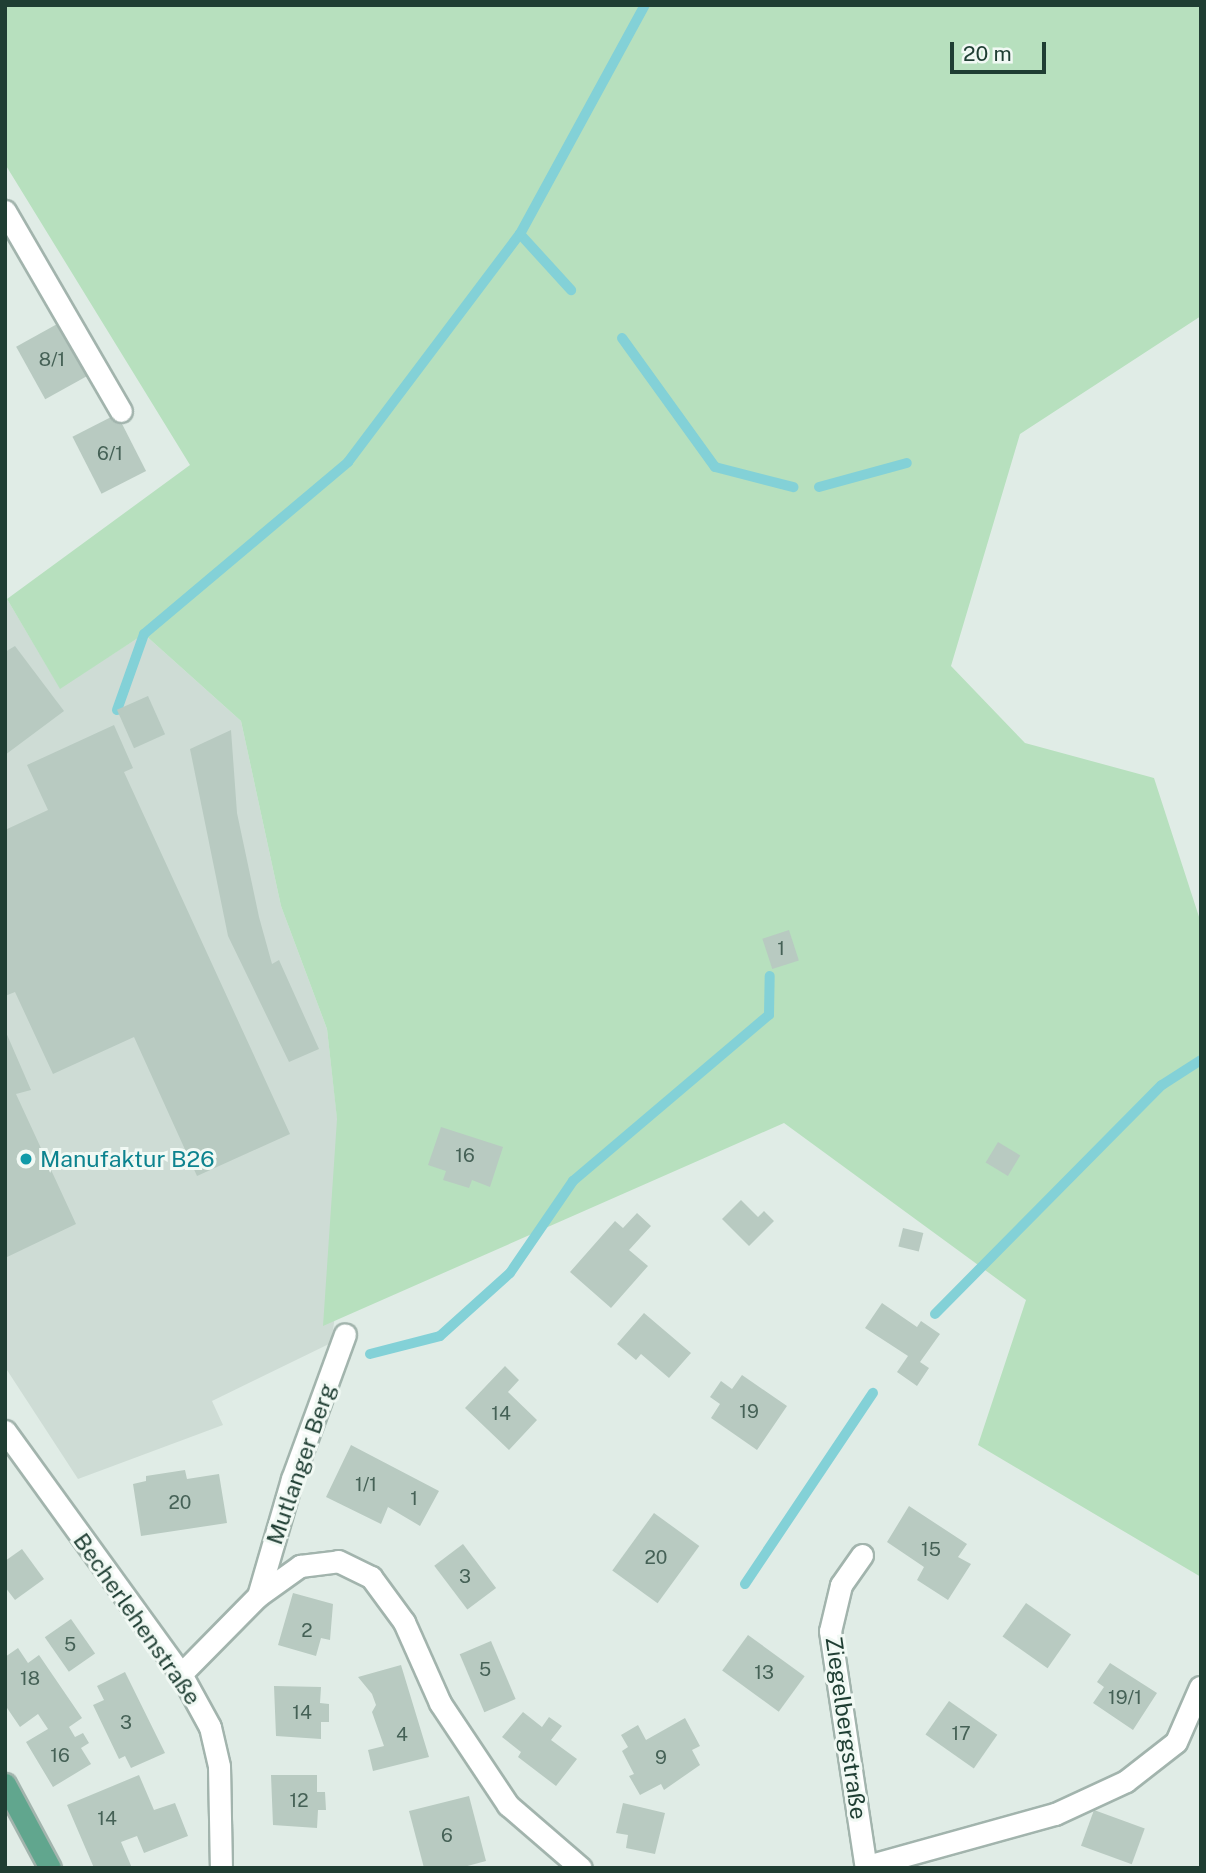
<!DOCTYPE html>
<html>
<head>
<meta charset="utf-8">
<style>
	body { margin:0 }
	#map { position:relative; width:1206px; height:1873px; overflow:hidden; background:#e0ece6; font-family:"Public Sans",sans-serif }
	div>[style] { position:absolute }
	.built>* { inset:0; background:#cedcd5 }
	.green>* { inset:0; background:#b7e0be }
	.stream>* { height:10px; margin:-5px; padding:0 5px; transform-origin:5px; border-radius:5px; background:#83d1d7 }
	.building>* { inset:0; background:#b8cac1; transform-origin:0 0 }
	.roads { filter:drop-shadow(2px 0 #a2b4ad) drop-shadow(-2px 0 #a2b4ad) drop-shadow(0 2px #a2b4ad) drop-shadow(0 -2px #a2b4ad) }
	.street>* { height:21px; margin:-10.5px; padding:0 10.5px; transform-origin:10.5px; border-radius:10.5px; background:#fff }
	.primary>* { height:21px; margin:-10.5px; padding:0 10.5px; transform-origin:10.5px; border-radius:10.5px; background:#61a68e }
	.dots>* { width:19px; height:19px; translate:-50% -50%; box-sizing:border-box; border:4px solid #f1f9f4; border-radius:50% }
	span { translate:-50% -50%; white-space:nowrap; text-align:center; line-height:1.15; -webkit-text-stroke:6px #f1f9f4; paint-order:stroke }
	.number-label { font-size:19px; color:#456156 }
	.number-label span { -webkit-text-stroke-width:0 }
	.culture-label { font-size:23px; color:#0d838f }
	.left { translate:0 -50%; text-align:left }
	.street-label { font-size:23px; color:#1f3e33 }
	.frame { position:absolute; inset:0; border:7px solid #1f3e33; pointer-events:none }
	.scale { position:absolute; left:950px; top:42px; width:96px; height:32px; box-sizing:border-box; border:4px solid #1f3e33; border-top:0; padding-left:9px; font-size:21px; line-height:24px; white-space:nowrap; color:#1f3e33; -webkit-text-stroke:5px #f1f9f4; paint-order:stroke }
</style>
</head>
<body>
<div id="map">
	<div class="built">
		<i style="clip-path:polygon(7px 599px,60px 688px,144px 634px,241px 721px,281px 906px,327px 1029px,349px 1223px,331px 1343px,212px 1401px,223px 1425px,78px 1479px,5px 1367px)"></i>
	</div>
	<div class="green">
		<i style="clip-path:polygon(5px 5px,1201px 5px,1201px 316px,1020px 434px,951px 666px,1025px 743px,1154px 778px,1201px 923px,1201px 1577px,978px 1445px,1026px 1300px,784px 1123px,323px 1326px,337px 1119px,327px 1029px,281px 906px,241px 721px,144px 634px,60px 689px,7px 599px,190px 465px,5px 164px)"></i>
	</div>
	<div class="stream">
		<i style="left:520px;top:234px;width:76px;rotate:47.7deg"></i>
		<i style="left:622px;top:338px;width:159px;rotate:54.2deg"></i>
		<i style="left:715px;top:467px;width:81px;rotate:14.4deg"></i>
		<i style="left:819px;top:487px;width:91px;rotate:-15.3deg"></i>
		<i style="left:117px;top:710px;width:81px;rotate:-70.4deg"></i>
		<i style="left:144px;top:634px;width:267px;rotate:-40.1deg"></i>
		<i style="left:348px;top:462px;width:286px;rotate:-53deg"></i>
		<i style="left:520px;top:234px;width:261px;rotate:-61.4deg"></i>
		<i style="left:935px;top:1314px;width:322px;rotate:-45.3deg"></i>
		<i style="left:1162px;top:1085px;width:46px;rotate:-32.7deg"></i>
		<i style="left:370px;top:1354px;width:72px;rotate:-14.4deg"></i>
		<i style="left:440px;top:1336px;width:94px;rotate:-42deg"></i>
		<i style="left:510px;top:1273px;width:112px;rotate:-55.6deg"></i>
		<i style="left:573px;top:1181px;width:257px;rotate:-40.3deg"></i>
		<i style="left:769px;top:1015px;width:39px;rotate:-89deg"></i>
		<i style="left:745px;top:1584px;width:230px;rotate:-56.2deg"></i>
	</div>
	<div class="building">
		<i style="left:59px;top:323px;width:60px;height:49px;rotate:61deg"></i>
		<i style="left:117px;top:414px;width:64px;height:50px;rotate:63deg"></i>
		<i style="clip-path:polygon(15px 646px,64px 711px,5px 755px,5px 652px)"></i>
		<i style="left:148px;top:696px;width:42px;height:34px;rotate:66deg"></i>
		<i style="clip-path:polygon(114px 725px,133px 768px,124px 772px,290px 1134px,197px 1176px,134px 1037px,53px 1074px,15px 992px,5px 996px,5px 830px,48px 810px,27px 765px)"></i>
		<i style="clip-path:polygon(231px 730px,237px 813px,259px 917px,272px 964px,279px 960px,319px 1049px,289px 1062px,228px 936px,190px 749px)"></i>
		<i style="left:789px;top:930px;width:32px;height:28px;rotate:72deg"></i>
		<i style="clip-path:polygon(5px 1030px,31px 1090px,16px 1094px,76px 1224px,5px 1258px)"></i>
		<i style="clip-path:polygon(441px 1127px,503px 1147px,490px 1187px,472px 1180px,469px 1188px,443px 1180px,446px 1171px,428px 1165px)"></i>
		<i style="left:998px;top:1142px;width:26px;height:24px;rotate:31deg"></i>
		<i style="clip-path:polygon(741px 1200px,758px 1217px,764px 1211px,774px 1221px,749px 1246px,722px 1219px)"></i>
		<i style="clip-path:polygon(637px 1213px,651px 1226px,629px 1250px,648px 1266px,611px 1308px,570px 1272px,615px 1221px,623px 1228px)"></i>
		<i style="left:903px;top:1228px;width:21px;height:19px;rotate:14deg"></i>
		<i style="clip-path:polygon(882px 1303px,917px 1327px,921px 1321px,940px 1334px,920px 1362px,929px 1368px,917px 1386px,897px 1372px,908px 1356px,865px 1328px)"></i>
		<i style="clip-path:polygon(644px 1313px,691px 1353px,669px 1378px,641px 1354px,636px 1360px,617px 1344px)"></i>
		<i style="clip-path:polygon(505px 1366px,519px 1380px,508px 1392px,537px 1420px,509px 1450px,465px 1408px)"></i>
		<i style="clip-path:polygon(742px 1375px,787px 1406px,757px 1450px,711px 1418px,720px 1404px,710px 1397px,721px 1381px,732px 1389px)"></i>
		<i style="clip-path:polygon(351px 1445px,439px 1491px,420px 1526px,388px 1507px,381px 1524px,326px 1497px)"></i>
		<i style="clip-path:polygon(185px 1470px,187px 1479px,219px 1474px,227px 1523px,141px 1536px,133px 1484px,146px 1481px,146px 1476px)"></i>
		<i style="clip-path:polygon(909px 1506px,967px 1544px,958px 1557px,971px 1564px,948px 1600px,917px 1580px,924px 1567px,887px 1542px)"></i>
		<i style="left:654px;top:1513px;width:56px;height:71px;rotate:36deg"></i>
		<i style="left:463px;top:1544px;width:55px;height:36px;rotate:53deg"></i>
		<i style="clip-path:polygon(22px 1549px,44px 1579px,15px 1600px,5px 1587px,5px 1561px)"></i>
		<i style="clip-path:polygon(293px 1593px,333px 1604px,330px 1640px,321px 1638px,316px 1656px,278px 1645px)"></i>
		<i style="left:1026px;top:1603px;width:55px;height:41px;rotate:35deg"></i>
		<i style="left:71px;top:1619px;width:42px;height:32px;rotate:55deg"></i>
		<i style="left:748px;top:1635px;width:70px;height:44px;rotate:36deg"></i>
		<i style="left:491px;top:1641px;width:63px;height:34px;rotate:67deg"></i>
		<i style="clip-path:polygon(18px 1648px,28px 1663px,39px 1655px,82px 1718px,69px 1727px,75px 1737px,83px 1733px,89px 1743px,81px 1748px,91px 1764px,53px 1787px,26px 1742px,48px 1729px,38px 1714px,20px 1727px,5px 1705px,5px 1657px)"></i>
		<i style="clip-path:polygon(1110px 1663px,1157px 1693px,1133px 1730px,1093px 1703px,1104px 1687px,1097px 1682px)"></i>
		<i style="clip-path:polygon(401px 1665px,429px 1757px,373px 1771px,368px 1750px,384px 1746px,372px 1712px,376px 1705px,372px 1694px,358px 1677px)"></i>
		<i style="clip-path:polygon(125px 1672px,165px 1753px,131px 1768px,125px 1756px,119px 1759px,93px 1705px,104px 1700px,97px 1686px)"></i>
		<i style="clip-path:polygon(274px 1686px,321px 1687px,320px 1703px,329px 1704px,329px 1722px,321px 1722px,321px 1739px,276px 1736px)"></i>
		<i style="left:949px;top:1701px;width:59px;height:41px;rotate:35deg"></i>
		<i style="clip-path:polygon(523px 1712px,542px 1727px,549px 1717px,562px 1726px,551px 1740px,577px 1759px,556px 1786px,518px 1757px,521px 1752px,502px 1737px)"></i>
		<i style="clip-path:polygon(685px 1718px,700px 1746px,692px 1750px,700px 1765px,664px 1790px,661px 1784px,640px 1795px,629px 1776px,634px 1774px,622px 1751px,628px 1747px,621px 1735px,638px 1725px,646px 1740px)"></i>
		<i style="clip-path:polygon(139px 1775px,154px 1810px,175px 1803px,188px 1836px,144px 1853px,137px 1836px,121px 1842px,132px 1868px,94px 1868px,67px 1805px)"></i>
		<i style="clip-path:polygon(271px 1775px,317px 1775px,317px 1792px,325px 1792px,326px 1810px,318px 1810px,317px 1828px,273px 1825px)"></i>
		<i style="clip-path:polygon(469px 1796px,486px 1861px,460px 1868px,424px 1868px,409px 1811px)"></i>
		<i style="clip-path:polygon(623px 1803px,665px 1813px,655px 1854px,626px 1848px,628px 1835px,616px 1833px)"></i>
		<i style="left:1094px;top:1810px;width:54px;height:38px;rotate:20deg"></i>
	</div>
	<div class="roads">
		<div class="street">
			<i style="left:5px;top:211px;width:231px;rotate:59.9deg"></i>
			<i style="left:5px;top:1431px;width:300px;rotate:54.1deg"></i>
			<i style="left:181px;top:1674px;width:60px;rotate:61.3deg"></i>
			<i style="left:210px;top:1727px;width:40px;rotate:77deg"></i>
			<i style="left:219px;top:1766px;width:102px;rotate:88.9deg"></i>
			<i style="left:862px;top:1555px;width:37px;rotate:125deg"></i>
			<i style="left:841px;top:1585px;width:47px;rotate:103.4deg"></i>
			<i style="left:830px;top:1631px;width:240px;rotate:81.4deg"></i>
			<i style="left:258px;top:1596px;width:122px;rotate:-73.8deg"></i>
			<i style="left:292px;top:1479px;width:154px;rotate:-69.9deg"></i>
			<i style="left:181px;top:1674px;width:110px;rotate:-45.4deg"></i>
			<i style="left:258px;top:1596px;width:52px;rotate:-35.5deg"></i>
			<i style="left:300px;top:1566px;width:38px;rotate:-7deg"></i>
			<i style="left:338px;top:1561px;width:37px;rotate:26deg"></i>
			<i style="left:371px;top:1577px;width:56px;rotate:53.7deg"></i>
			<i style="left:404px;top:1622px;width:89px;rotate:66deg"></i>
			<i style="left:440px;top:1703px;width:123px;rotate:56.3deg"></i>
			<i style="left:508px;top:1805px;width:96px;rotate:40.8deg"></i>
			<i style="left:867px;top:1866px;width:195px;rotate:-15.5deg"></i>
			<i style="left:1055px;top:1814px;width:78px;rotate:-24.9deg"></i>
			<i style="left:1126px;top:1781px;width:63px;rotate:-38deg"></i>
			<i style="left:1176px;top:1742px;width:60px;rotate:-66.4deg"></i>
		</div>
		<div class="primary">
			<i style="left:5px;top:1784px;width:95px;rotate:61.8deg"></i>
		</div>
	</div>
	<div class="dots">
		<i style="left:26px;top:1159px;background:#0f9aa8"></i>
	</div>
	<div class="number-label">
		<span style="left:52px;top:360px">8/1</span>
		<span style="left:110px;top:454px">6/1</span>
		<span style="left:781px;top:949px">1</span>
		<span style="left:465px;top:1156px">16</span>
		<span style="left:749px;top:1412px">19</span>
		<span style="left:501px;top:1414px">14</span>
		<span style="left:366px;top:1485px">1/1</span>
		<span style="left:414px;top:1499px">1</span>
		<span style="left:180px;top:1503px">20</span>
		<span style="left:931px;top:1550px">15</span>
		<span style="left:656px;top:1558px">20</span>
		<span style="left:465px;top:1577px">3</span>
		<span style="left:307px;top:1631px">2</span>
		<span style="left:70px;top:1645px">5</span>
		<span style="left:485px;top:1670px">5</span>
		<span style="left:764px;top:1673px">13</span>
		<span style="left:30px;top:1679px">18</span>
		<span style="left:1125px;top:1698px">19/1</span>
		<span style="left:302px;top:1713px">14</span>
		<span style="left:126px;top:1723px">3</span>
		<span style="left:961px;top:1734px">17</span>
		<span style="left:402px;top:1735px">4</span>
		<span style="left:60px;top:1756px">16</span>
		<span style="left:661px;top:1758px">9</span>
		<span style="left:299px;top:1801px">12</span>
		<span style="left:107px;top:1819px">14</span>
		<span style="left:447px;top:1836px">6</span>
	</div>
	<div class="culture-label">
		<span class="left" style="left:40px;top:1159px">Manufaktur B26</span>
	</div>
	<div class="street-label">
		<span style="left:301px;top:1464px;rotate:-71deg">Mutlanger Berg</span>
		<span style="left:137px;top:1619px;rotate:55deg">Becherlehenstraße</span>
		<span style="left:846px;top:1728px;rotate:82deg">Ziegelbergstraße</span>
	</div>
	<div class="frame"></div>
	<div class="scale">20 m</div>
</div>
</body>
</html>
